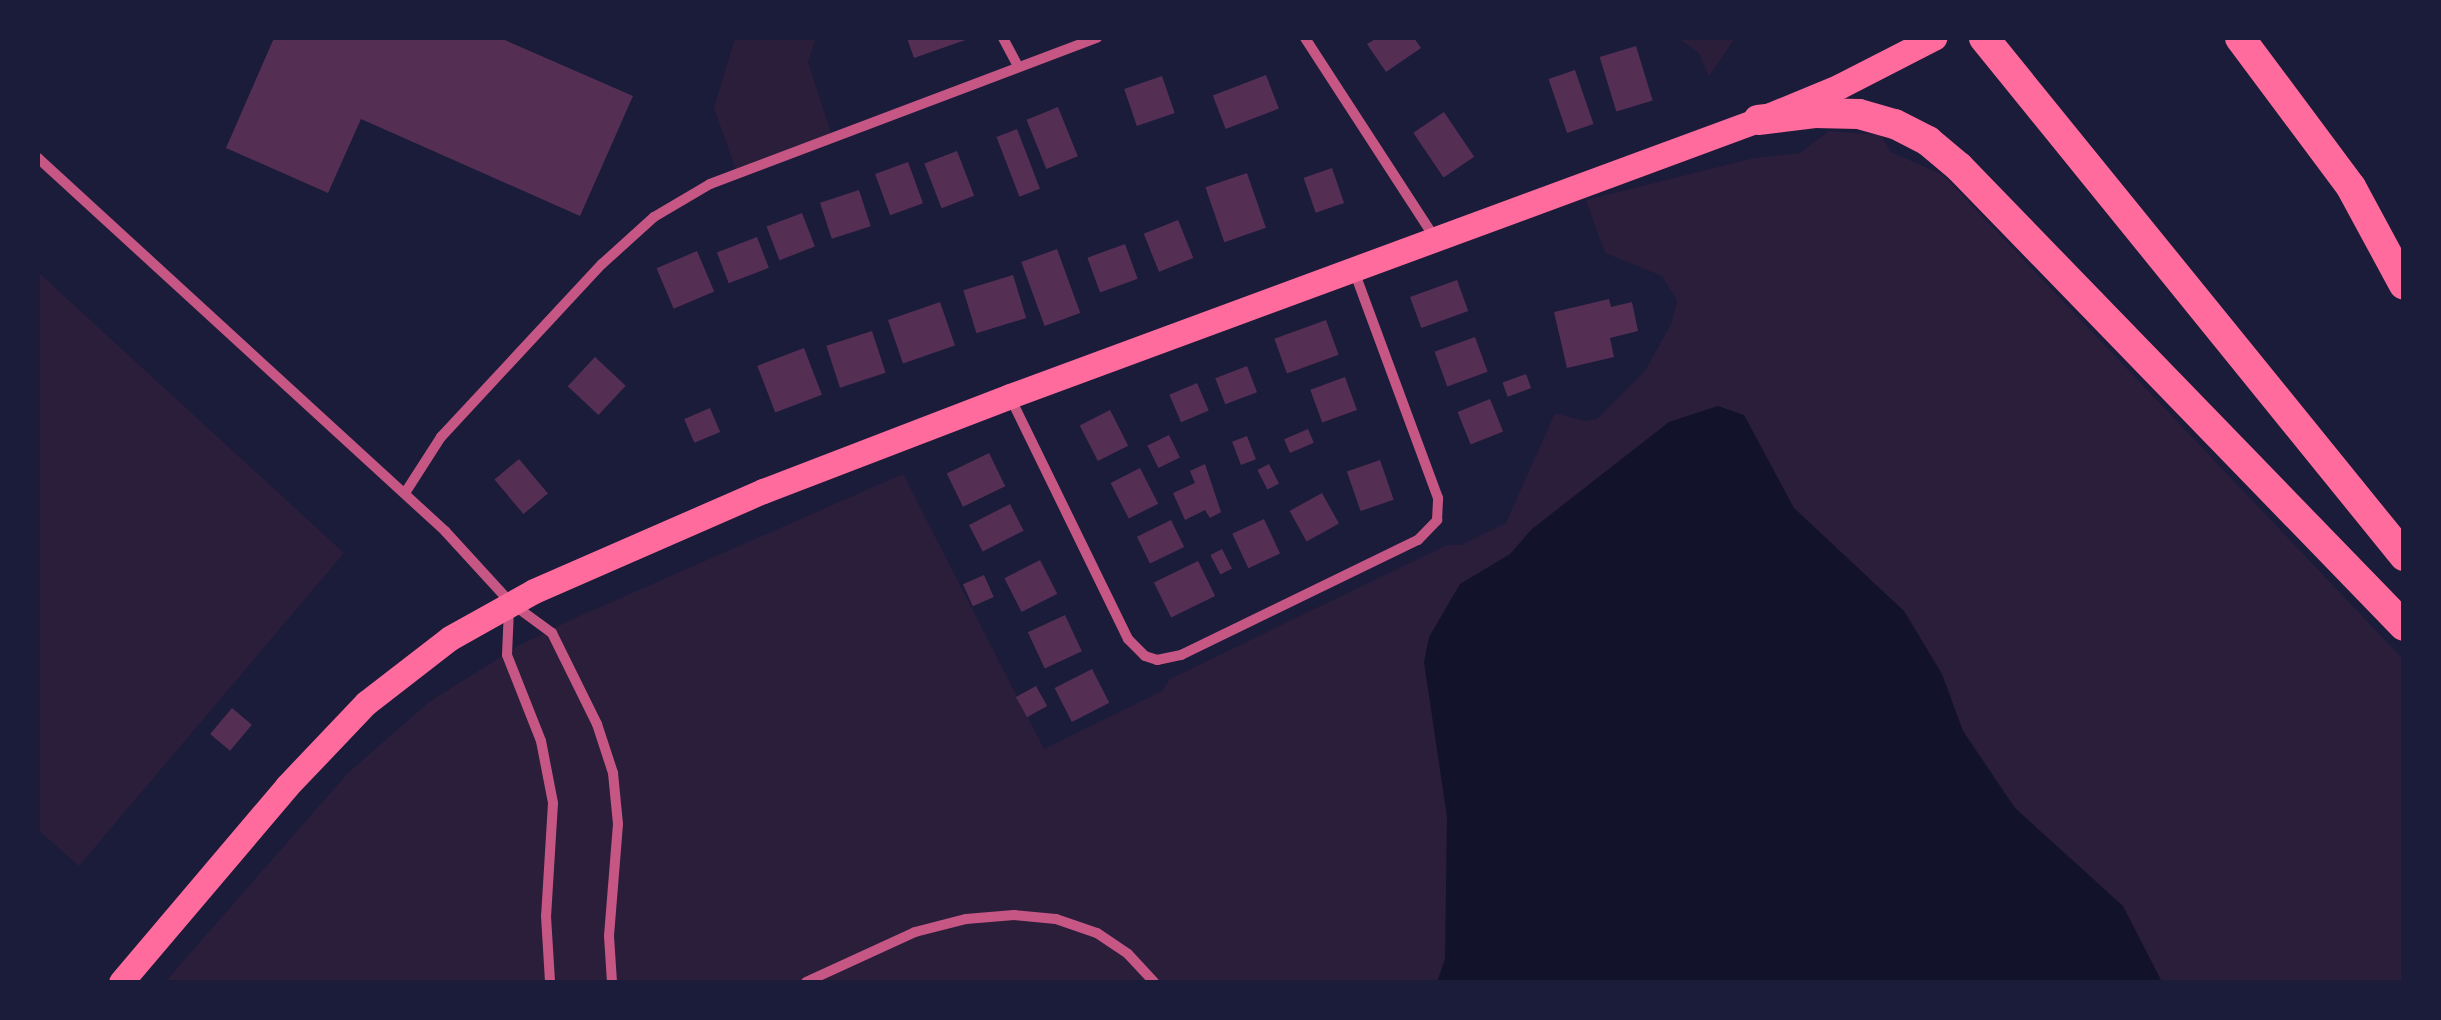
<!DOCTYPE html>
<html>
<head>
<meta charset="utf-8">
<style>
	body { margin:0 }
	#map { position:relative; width:2441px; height:1020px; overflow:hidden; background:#1b1b3a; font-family:"IBM Plex Sans",sans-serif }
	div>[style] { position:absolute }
	.green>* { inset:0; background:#2a1e3b }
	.water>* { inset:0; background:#12122b }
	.building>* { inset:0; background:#542f53; transform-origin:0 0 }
	.minor>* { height:10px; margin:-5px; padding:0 5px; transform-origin:5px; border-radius:5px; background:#c65784 }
	.primary>* { height:25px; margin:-12.5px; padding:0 12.5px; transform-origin:12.5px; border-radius:12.5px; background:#ff6b9d }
	.motorway>* { height:30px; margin:-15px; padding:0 15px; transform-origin:15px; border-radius:15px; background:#ff6b9d }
	span { translate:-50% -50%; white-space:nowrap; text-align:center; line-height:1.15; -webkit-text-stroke:10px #1b1b3a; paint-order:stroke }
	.frame { position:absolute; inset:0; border:40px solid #1b1b3a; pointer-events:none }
</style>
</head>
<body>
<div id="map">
	<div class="green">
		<i style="clip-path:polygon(735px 38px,816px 38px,808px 62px,833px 139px,737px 173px,714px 108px)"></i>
		<i style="clip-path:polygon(1678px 38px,1735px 38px,1709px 76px,1699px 53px)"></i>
		<i style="clip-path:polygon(1829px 131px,1881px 135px,1891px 152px,1943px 175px,2403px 659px,2403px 982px,165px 982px,348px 773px,429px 702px,518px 646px,575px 618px,903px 474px,1044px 749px,1162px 691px,1170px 679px,1447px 545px,1461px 545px,1506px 523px,1555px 413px,1584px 421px,1597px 419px,1645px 371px,1672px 322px,1677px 300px,1662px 276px,1605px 253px,1586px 200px,1754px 158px,1800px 153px)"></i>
		<i style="clip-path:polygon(38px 272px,344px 553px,79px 866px,38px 830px)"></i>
	</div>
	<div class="water">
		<i style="clip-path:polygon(1718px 406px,1744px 415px,1794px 508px,1904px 611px,1942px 674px,1963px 731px,2015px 808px,2123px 906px,2162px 982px,1437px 982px,1445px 959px,1447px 817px,1424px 662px,1429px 637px,1460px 584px,1510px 554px,1532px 529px,1669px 422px)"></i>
	</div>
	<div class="building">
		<i style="clip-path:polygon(274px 38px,500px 38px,633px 96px,580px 216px,361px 119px,328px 193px,226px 148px)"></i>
		<i style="clip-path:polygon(907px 38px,971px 38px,914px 58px)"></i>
		<i style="clip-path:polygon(1377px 38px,1414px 38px,1421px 48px,1386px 72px,1367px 44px)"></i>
		<i style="left:1636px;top:46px;width:57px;height:38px;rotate:73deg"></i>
		<i style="left:1575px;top:70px;width:57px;height:28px;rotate:71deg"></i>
		<i style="left:1266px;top:75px;width:36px;height:57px;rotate:69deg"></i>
		<i style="left:1162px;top:76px;width:39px;height:40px;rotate:71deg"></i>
		<i style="left:1058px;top:107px;width:53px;height:34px;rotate:68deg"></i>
		<i style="left:1444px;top:112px;width:54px;height:37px;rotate:56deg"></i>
		<i style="left:1017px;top:129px;width:64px;height:22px;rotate:69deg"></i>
		<i style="left:957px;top:151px;width:48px;height:35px;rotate:69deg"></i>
		<i style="left:908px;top:162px;width:44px;height:35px;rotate:70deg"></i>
		<i style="left:1332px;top:168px;width:37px;height:30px;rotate:71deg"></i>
		<i style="left:1247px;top:173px;width:58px;height:44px;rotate:71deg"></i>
		<i style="left:859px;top:190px;width:38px;height:41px;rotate:72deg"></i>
		<i style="left:802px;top:213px;width:36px;height:38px;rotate:69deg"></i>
		<i style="left:1178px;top:220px;width:41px;height:37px;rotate:68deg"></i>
		<i style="left:757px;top:237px;width:33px;height:43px;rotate:69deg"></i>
		<i style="left:1125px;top:244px;width:37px;height:40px;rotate:70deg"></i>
		<i style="left:1057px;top:249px;width:68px;height:38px;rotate:70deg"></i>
		<i style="left:697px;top:251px;width:44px;height:44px;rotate:67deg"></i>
		<i style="left:1013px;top:275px;width:45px;height:52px;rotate:73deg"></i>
		<i style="left:1457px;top:280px;width:33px;height:50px;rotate:70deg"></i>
		<i style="clip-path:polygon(1609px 299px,1611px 307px,1632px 302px,1638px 331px,1610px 338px,1614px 357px,1567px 368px,1554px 312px)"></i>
		<i style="left:940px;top:302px;width:46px;height:55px;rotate:71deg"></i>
		<i style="left:1326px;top:320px;width:37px;height:55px;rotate:70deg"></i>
		<i style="left:872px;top:331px;width:44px;height:48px;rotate:72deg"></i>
		<i style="left:1475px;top:337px;width:37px;height:43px;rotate:70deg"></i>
		<i style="left:804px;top:348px;width:50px;height:50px;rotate:69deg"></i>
		<i style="left:595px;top:357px;width:42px;height:40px;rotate:43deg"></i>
		<i style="left:1247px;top:366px;width:28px;height:34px;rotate:69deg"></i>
		<i style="left:1526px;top:374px;width:15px;height:25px;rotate:70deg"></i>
		<i style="left:1345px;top:377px;width:35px;height:37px;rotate:70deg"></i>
		<i style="left:1197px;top:383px;width:30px;height:30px;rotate:67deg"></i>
		<i style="left:1490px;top:399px;width:35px;height:35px;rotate:68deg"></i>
		<i style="left:710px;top:408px;width:26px;height:28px;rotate:67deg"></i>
		<i style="left:1110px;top:410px;width:40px;height:34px;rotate:63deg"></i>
		<i style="left:1308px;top:429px;width:15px;height:26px;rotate:67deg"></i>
		<i style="left:1169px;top:435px;width:25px;height:24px;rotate:64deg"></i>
		<i style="left:1247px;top:436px;width:25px;height:16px;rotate:69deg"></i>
		<i style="left:989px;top:453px;width:37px;height:47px;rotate:64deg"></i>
		<i style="left:519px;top:459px;width:45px;height:32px;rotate:50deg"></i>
		<i style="left:1380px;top:460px;width:42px;height:35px;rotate:71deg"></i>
		<i style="clip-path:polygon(1205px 464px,1221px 512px,1210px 518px,1205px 510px,1185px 520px,1173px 493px,1195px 483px,1190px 471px)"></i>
		<i style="left:1269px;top:464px;width:22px;height:13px;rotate:63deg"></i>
		<i style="left:1140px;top:468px;width:40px;height:33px;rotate:63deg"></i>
		<i style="left:1322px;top:493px;width:35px;height:37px;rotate:61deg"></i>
		<i style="left:1010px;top:504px;width:30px;height:46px;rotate:63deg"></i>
		<i style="left:1264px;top:519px;width:38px;height:35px;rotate:65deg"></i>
		<i style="left:1171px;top:520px;width:30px;height:38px;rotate:64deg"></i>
		<i style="left:1222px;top:549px;width:22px;height:13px;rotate:63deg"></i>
		<i style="left:1040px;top:560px;width:38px;height:40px;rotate:63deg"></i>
		<i style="left:1198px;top:561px;width:39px;height:49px;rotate:64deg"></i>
		<i style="left:984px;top:575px;width:24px;height:23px;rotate:66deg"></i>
		<i style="left:1065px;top:615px;width:40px;height:41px;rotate:65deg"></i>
		<i style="left:1092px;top:669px;width:38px;height:42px;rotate:63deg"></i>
		<i style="left:1036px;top:686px;width:23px;height:23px;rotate:61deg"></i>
		<i style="left:232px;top:708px;width:26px;height:34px;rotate:40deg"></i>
	</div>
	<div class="minor">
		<i style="left:1003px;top:38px;width:32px;rotate:62deg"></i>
		<i style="left:1305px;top:38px;width:239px;rotate:57deg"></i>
		<i style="left:38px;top:158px;width:552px;rotate:42.5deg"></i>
		<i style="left:445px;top:531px;width:98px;rotate:47.5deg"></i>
		<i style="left:511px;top:603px;width:51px;rotate:36.2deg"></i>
		<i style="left:552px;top:633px;width:102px;rotate:63.7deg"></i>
		<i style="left:597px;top:724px;width:52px;rotate:71.9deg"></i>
		<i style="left:613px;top:773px;width:51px;rotate:84.4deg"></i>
		<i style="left:618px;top:824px;width:112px;rotate:94.6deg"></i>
		<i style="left:609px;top:936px;width:46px;rotate:86.3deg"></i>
		<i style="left:1010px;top:397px;width:269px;rotate:64deg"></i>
		<i style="left:1128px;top:639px;width:24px;rotate:45deg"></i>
		<i style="left:1145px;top:656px;width:13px;rotate:18deg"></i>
		<i style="left:1157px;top:660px;width:25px;rotate:-12deg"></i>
		<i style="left:1181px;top:655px;width:263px;rotate:-25.9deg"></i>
		<i style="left:1418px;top:540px;width:28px;rotate:-46deg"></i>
		<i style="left:1437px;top:520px;width:22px;rotate:-87deg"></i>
		<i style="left:1438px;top:498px;width:242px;rotate:-110.3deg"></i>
		<i style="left:405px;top:493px;width:67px;rotate:-57.3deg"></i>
		<i style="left:441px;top:437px;width:236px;rotate:-47.1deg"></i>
		<i style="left:602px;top:264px;width:70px;rotate:-42.1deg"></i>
		<i style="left:654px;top:217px;width:65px;rotate:-30.5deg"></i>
		<i style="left:710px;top:184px;width:414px;rotate:-20.7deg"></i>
		<i style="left:509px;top:609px;width:46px;rotate:92.5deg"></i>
		<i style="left:507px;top:655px;width:92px;rotate:68.4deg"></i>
		<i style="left:541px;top:741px;width:63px;rotate:79deg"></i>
		<i style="left:553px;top:803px;width:113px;rotate:93.5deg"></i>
		<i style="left:546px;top:916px;width:66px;rotate:86.5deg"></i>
		<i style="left:806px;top:982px;width:120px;rotate:-24.6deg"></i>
		<i style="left:915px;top:932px;width:53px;rotate:-14.3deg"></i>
		<i style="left:966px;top:919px;width:48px;rotate:-4.8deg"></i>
		<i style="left:1014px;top:915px;width:42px;rotate:5.4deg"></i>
		<i style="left:1056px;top:919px;width:43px;rotate:18.9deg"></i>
		<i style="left:1097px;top:933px;width:37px;rotate:34deg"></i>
		<i style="left:1128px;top:954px;width:38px;rotate:47deg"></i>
	</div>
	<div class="primary">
		<i style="left:121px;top:982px;width:257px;rotate:-49.7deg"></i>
		<i style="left:287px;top:786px;width:115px;rotate:-46.4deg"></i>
		<i style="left:366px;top:703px;width:106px;rotate:-37.7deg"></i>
		<i style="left:450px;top:638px;width:96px;rotate:-29.2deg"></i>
		<i style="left:534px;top:591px;width:250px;rotate:-23.6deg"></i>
		<i style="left:763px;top:491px;width:265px;rotate:-21deg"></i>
		<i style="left:1010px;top:396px;width:797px;rotate:-20.25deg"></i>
		<i style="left:1758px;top:120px;width:89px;rotate:-22.5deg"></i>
		<i style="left:1840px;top:86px;width:106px;rotate:-27.1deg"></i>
	</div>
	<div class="motorway">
		<i style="left:1984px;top:38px;width:667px;rotate:50.96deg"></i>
		<i style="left:2240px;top:38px;width:186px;rotate:53.3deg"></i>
		<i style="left:2351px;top:187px;width:111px;rotate:61.6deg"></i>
		<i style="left:1758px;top:120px;width:57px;rotate:-7deg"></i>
		<i style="left:1815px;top:113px;width:44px;rotate:1.3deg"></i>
		<i style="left:1859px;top:114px;width:37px;rotate:16deg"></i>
		<i style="left:1895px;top:124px;width:37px;rotate:27deg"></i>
		<i style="left:1928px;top:141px;width:40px;rotate:40deg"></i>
		<i style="left:1959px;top:167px;width:639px;rotate:45.89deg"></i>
	</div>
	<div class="frame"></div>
</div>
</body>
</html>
